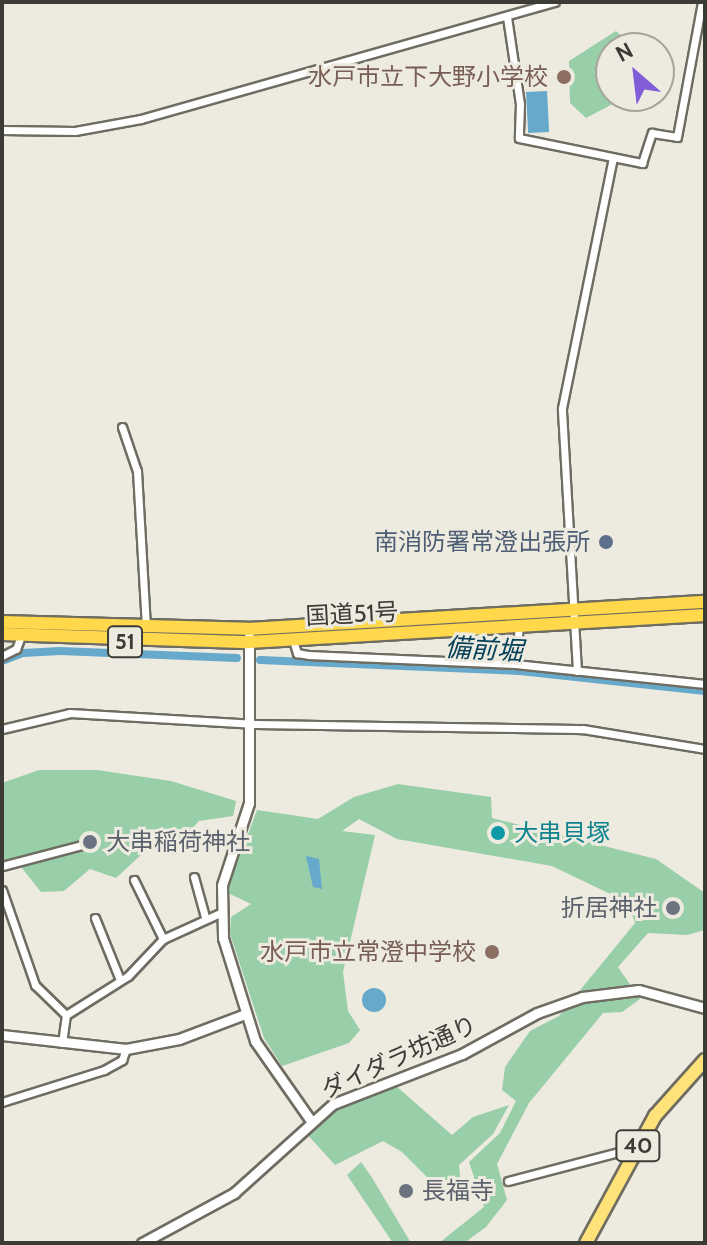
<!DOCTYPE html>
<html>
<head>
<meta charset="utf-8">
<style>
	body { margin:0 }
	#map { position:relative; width:707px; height:1245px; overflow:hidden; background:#edeadf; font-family:Cabin,"Noto Sans JP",sans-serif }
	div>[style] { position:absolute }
	.green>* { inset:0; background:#98cea8 }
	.water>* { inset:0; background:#66a9ca; transform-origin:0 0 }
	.round { border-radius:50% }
	.canal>* { height:8px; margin:-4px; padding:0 4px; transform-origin:4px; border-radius:4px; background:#66a9ca }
	.roads { filter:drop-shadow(2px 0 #6f6c62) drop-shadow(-2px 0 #6f6c62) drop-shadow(0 2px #6f6c62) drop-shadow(0 -2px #6f6c62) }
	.minor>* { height:7px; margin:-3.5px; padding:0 3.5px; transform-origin:3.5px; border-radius:3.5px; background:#fff }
	.tertiary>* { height:9px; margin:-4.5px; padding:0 4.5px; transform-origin:4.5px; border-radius:4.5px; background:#fff }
	.primary>* { height:12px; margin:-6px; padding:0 6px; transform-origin:6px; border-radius:6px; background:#ffe279 }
	.trunk>* { height:12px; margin:-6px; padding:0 6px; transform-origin:6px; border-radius:6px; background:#ffd84c }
	.dots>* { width:22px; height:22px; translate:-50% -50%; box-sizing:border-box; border:4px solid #edeadf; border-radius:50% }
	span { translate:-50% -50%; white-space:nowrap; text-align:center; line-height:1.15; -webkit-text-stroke:6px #edeadf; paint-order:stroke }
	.shield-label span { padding:2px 6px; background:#edeadf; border:2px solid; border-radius:6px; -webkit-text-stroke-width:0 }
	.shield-label { font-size:22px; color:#3c3b36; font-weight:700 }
	.education-label { font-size:24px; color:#785e54 }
	.right { translate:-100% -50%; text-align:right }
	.service-label { font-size:24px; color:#4e5e75 }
	.street-label { font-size:24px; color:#3c3b36 }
	.culture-label { font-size:24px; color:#0d838f }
	.left { translate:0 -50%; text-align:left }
	.worship-label { font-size:24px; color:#5b616d }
	.water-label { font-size:26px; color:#064159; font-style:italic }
	.frame { position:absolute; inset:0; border:4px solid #3c3b36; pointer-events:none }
	.north { position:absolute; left:595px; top:32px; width:80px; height:80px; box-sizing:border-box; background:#edeadf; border:2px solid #a6a49b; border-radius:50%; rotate:332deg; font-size:22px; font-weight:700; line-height:32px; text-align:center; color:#3c3b36 }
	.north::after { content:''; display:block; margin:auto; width:28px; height:36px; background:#825dd8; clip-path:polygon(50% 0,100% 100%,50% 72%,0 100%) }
</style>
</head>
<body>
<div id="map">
	<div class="green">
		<i style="clip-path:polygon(616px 31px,636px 48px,611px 48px,611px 96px,628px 96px,586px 118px,570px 103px,569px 61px)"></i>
		<i style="clip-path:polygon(39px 770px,97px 770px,171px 781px,236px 801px,233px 816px,199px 821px,178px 844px,154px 843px,116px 878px,90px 869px,64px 891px,41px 892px,14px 858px,2px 861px,2px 783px)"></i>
		<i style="clip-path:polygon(398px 784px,491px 797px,492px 818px,656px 859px,705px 893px,705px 930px,687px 935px,648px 933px,618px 967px,640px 999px,622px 1012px,603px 1013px,529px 1103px,497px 1164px,507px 1200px,486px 1227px,464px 1243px,439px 1243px,484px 1207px,469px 1162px,500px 1133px,516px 1101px,502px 1090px,505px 1067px,530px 1031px,559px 1016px,635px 923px,627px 902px,552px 866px,397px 839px,359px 819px,342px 831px,375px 835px,343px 972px,348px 1011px,360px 1030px,349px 1043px,282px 1066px,264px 1038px,230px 934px,231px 917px,251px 904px,226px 892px,257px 810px,318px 819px,354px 797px)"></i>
		<i style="clip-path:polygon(396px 1086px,452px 1135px,473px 1117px,509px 1105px,493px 1134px,459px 1165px,461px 1187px,445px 1195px,402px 1152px,383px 1141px,335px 1165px,305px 1132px,347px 1102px)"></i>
		<i style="clip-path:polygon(361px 1162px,371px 1176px,411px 1243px,393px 1243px,347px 1175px)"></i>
	</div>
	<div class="water">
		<i style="left:547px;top:91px;width:41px;height:21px;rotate:87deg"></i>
		<i style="clip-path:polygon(306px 856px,319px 859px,322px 889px,313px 887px)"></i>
		<i class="round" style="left:362px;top:988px;width:24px;height:24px"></i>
	</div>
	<div class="canal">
		<i style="left:260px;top:660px;width:260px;rotate:2.4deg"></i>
		<i style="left:520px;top:671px;width:186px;rotate:6.2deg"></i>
		<i style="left:2px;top:661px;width:22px;rotate:-21deg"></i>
		<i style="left:23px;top:653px;width:37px;rotate:-3deg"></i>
		<i style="left:60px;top:651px;width:177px;rotate:2.3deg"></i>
	</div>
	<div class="roads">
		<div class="minor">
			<i style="left:507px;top:17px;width:88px;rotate:81.5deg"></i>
			<i style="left:520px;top:104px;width:34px;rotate:92deg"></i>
			<i style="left:519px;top:138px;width:126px;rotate:11.5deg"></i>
			<i style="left:642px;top:163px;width:32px;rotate:-72deg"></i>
			<i style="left:652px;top:133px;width:25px;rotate:9deg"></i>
			<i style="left:677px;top:137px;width:137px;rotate:-79.5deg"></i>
			<i style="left:2px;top:130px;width:73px;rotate:0.8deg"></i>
			<i style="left:75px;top:131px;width:67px;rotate:-10.3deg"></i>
			<i style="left:141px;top:119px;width:430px;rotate:-15.8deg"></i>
			<i style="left:122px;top:427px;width:46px;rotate:71.2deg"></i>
			<i style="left:137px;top:471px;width:155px;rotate:86.7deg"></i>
			<i style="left:293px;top:640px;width:14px;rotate:73deg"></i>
			<i style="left:297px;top:653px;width:11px;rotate:10deg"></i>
			<i style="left:308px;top:655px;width:207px;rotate:2.5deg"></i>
			<i style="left:515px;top:664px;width:191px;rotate:6deg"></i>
			<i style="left:2px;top:656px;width:16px;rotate:-27deg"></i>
			<i style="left:16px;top:649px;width:14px;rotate:-69deg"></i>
			<i style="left:515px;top:664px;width:37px;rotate:-84deg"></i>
			<i style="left:577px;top:671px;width:263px;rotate:-93.3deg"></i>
			<i style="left:562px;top:408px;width:255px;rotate:-78.5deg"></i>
			<i style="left:2px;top:729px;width:70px;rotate:-13.2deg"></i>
			<i style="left:70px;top:713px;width:186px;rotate:3.4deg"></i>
			<i style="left:256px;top:724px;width:327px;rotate:0.9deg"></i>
			<i style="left:583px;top:729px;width:124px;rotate:9.3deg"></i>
			<i style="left:2px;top:866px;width:86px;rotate:-14.8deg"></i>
			<i style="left:194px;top:877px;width:41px;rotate:74.6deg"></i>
			<i style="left:134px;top:880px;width:66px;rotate:63.8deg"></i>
			<i style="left:2px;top:890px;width:101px;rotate:70.8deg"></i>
			<i style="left:35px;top:985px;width:43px;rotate:44.1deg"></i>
			<i style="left:95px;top:918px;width:67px;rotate:68deg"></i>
			<i style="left:62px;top:1043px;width:28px;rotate:-82deg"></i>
			<i style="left:66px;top:1015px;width:73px;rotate:-32.2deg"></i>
			<i style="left:128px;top:976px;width:51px;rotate:-46.6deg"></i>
			<i style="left:163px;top:939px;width:63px;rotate:-24.5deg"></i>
			<i style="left:2px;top:1102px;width:107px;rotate:-17.4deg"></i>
			<i style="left:104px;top:1070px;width:21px;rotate:-29deg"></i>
			<i style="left:122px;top:1060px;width:12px;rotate:-70deg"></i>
			<i style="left:508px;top:1181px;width:134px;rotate:-14.7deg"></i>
		</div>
		<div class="tertiary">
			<i style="left:249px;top:637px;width:166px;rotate:90deg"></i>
			<i style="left:249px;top:803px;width:86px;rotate:108.2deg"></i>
			<i style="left:222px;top:885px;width:53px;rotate:88.9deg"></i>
			<i style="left:223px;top:938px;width:108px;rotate:72.7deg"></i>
			<i style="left:255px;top:1041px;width:98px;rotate:55deg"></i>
			<i style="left:2px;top:1035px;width:125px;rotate:6.4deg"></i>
			<i style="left:126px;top:1049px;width:54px;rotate:-10.7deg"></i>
			<i style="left:179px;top:1039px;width:71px;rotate:-20.7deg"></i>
			<i style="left:142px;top:1243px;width:105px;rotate:-28.5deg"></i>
			<i style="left:234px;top:1193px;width:133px;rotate:-42deg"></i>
			<i style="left:333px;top:1104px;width:138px;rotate:-21.2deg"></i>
			<i style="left:462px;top:1054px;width:85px;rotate:-28.7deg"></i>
			<i style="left:537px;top:1013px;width:48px;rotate:-19.6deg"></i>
			<i style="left:582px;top:997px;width:57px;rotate:-7deg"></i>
			<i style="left:639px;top:990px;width:68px;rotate:15.3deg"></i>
		</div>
		<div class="primary">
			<i style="left:586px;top:1243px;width:145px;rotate:-61.5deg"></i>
			<i style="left:655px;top:1116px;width:75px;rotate:-48.2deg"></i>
		</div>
		<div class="trunk">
			<i style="left:2px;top:622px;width:246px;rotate:1.6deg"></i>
			<i style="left:248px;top:629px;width:458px;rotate:-3.4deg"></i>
			<i style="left:2px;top:634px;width:247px;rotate:1.9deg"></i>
			<i style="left:249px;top:642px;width:457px;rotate:-3.4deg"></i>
		</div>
	</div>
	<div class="dots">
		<i style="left:564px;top:77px;background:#8d6e63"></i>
		<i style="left:606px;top:542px;background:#5c6f8a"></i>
		<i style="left:498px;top:833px;background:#0f9aa8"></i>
		<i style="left:90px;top:842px;background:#6b7280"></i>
		<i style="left:673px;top:908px;background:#6b7280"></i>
		<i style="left:492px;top:952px;background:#8d6e63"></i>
		<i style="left:406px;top:1191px;background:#6b7280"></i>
	</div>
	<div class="shield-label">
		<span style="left:125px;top:642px">51</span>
		<span style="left:638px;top:1146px">40</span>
	</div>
	<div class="education-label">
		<span class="right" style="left:548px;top:77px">水戸市立下大野小学校</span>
		<span class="right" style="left:476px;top:952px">水戸市立常澄中学校</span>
	</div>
	<div class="service-label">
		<span class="right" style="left:590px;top:542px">南消防署常澄出張所</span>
	</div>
	<div class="street-label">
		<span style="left:352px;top:614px;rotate:-3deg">国道51号</span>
		<span style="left:399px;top:1057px;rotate:-24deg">ダイダラ坊通り</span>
	</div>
	<div class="culture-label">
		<span class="left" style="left:514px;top:833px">大串貝塚</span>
	</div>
	<div class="worship-label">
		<span class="left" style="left:106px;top:842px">大串稲荷神社</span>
		<span class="right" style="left:657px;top:908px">折居神社</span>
		<span class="left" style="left:422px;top:1191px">長福寺</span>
	</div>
	<div class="water-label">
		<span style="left:484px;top:650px;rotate:3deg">備前堀</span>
	</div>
	<div class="frame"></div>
	<div class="north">N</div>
</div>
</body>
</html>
